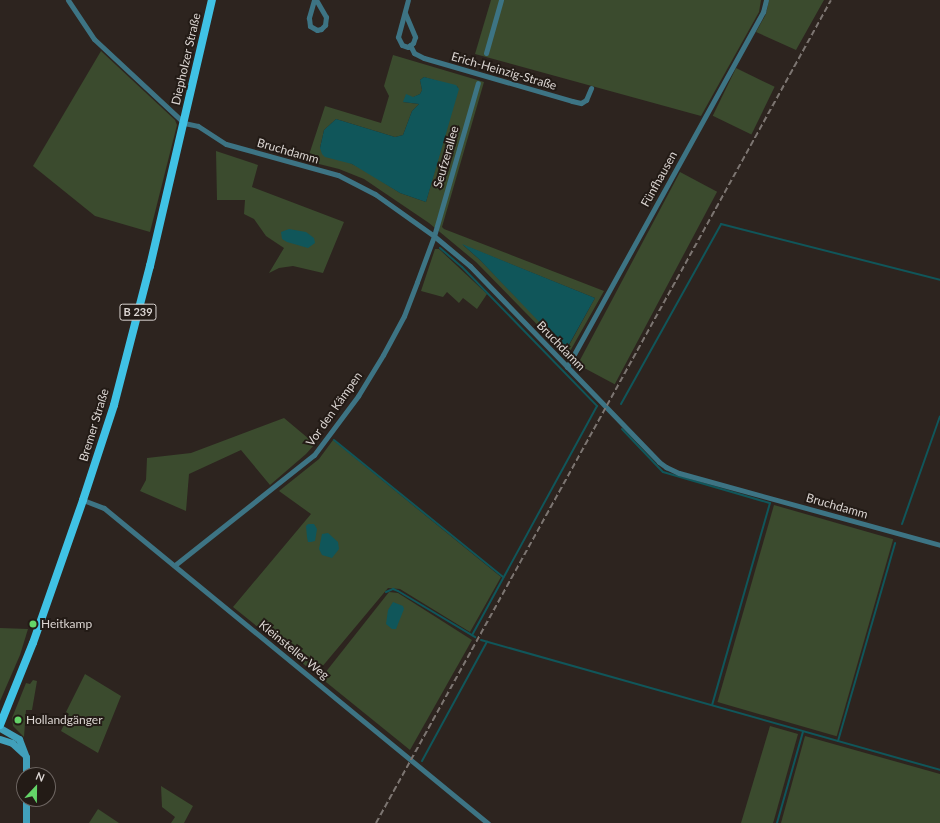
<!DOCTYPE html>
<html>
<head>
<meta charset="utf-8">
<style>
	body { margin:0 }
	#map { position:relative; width:940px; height:823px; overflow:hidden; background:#2d241f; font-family:Lato,sans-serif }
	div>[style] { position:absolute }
	.green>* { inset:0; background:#3b4b2e; transform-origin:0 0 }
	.water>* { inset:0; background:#10565a }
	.stream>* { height:2px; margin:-1px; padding:0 1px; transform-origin:1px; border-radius:1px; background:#10565a }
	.street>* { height:5px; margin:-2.5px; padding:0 2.5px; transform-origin:2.5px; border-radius:2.5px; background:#3d7484 }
	.secondary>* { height:7px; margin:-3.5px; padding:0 3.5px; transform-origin:3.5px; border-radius:3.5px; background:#41a0bb }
	.primary>* { height:8px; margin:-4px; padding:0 4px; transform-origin:4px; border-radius:4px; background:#40c2e5 }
	.rail>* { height:2px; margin-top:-1px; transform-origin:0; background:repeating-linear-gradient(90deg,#7c7571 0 6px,transparent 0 9px) }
	.dots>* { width:11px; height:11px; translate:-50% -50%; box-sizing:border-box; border:2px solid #231b16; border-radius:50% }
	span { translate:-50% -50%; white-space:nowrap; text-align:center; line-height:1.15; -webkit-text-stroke:4px #231b16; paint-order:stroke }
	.shield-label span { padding:1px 3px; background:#231b16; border:1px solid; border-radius:3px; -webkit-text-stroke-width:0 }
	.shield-label { font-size:11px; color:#dbd5d2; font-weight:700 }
	.street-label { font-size:12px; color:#dbd5d2 }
	.poi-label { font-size:12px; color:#dbd5d2 }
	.left { translate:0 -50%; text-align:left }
	.north { position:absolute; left:16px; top:767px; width:40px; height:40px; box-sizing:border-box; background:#231b16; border:1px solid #6d6561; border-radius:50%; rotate:22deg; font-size:11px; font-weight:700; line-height:16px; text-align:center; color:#dbd5d2 }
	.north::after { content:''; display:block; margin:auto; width:14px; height:18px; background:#64d468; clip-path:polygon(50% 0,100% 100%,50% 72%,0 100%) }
</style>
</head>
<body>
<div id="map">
	<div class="green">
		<i style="clip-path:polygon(491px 0,761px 0,759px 12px,701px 116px,475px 54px)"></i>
		<i style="clip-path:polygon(769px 0,824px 0,796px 50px,756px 32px,766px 14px)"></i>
		<i style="clip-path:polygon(101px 51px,175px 120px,177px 125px,150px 232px,95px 216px,33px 166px)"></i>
		<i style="clip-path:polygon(evenodd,393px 55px,484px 82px,442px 227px,444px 229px,604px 291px,569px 353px,565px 353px,476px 262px,429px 223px,364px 179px,339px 169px,307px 161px,325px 106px,381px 123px,389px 96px,384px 86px,393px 55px,424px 77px,458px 87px,426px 202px,400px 193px,364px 170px,320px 148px,324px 130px,336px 119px,395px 137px,403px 135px,412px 111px,419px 104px,403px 102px,420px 94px,422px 90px,420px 80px,424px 77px,393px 55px,463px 245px,595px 298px,567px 349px,480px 260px,463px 245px)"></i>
		<i style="left:736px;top:68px;width:43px;height:53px;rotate:26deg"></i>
		<i style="clip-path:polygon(216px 151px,258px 165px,252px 187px,344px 222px,323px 273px,293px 266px,279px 268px,269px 273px,284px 248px,266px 236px,254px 219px,244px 214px,245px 200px,217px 200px)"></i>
		<i style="left:680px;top:172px;width:42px;height:218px;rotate:28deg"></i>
		<i style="clip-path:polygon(435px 249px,439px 249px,487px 294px,477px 309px,463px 298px,459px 303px,447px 292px,443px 297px,421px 291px)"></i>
		<i style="clip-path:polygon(284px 418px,315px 444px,306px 454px,270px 485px,241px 450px,189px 474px,186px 511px,140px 491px,146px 480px,147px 458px,191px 453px)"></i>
		<i style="clip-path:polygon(333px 440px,501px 577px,470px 632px,400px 589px,388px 588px,316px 674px,233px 607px,311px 514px,279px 491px,319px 459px)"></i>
		<i style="left:774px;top:505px;width:124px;height:205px;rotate:16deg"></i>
		<i style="clip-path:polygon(389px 592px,398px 593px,472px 640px,410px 750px,321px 678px)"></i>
		<i style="clip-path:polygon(0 628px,28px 629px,20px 655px,0 701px)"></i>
		<i style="clip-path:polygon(85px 674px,121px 696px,98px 753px,61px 731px,69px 714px,66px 712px)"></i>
		<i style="clip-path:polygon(33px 680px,37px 681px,32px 710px,26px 710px,24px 737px,13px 726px,12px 718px,26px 683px,30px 684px)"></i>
		<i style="clip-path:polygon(770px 726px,798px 734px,774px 820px,773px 823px,741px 823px)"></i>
		<i style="clip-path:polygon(805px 736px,940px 774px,940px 823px,781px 823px)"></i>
		<i style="clip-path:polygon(161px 786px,193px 806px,184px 823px,171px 823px,175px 817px,162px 807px)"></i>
		<i style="clip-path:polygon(98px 809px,119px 823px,89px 823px)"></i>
	</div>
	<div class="water">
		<i style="clip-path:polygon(424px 77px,456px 85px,459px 89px,426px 202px,400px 193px,352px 164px,325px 157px,322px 154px,320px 148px,324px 130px,336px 119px,395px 137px,403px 135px,412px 111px,419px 104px,403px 102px,406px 94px,413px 97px,420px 94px,422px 90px,420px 80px)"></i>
		<i style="clip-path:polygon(289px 229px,306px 232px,314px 238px,315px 243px,308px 248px,287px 242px,282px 239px,281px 232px)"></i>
		<i style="clip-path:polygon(462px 244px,595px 298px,566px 350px,480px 260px)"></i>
		<i style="clip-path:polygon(308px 524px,314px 524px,317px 529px,315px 541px,311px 542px,308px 542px,307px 537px,306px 526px)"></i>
		<i style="clip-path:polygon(328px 533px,338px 542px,339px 549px,332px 558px,322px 555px,319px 549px,322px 534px)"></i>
		<i style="clip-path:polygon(393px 602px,403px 606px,404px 609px,396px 629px,392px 629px,386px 624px,388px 610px)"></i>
	</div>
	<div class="stream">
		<i style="left:440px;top:248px;width:29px;rotate:41deg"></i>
		<i style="left:462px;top:267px;width:194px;rotate:45.8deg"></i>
		<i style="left:597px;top:406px;width:261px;rotate:118.6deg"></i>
		<i style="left:621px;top:404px;width:206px;rotate:-60.9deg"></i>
		<i style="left:721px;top:224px;width:226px;rotate:14.3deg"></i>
		<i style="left:622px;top:429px;width:59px;rotate:46.4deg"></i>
		<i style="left:663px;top:472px;width:111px;rotate:16.2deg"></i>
		<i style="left:770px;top:503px;width:210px;rotate:106deg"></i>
		<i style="left:334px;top:440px;width:218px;rotate:39deg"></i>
		<i style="left:902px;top:524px;width:114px;rotate:-70.6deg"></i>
		<i style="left:386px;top:592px;width:8px;rotate:-23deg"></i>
		<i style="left:393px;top:589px;width:5px;rotate:22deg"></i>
		<i style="left:398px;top:591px;width:90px;rotate:30.9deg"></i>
		<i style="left:481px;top:640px;width:477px;rotate:15.8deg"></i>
		<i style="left:838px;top:741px;width:206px;rotate:-73.9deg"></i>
		<i style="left:422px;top:761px;width:136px;rotate:-61.4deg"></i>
		<i style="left:777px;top:823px;width:95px;rotate:-74.1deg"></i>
	</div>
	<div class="street">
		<i style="left:68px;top:0;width:47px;rotate:56.3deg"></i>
		<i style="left:94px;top:39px;width:123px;rotate:43deg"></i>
		<i style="left:184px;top:123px;width:14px;rotate:12deg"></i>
		<i style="left:198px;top:126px;width:33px;rotate:33deg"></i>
		<i style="left:226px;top:144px;width:116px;rotate:15.5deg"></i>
		<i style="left:338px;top:175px;width:42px;rotate:27.2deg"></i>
		<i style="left:375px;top:194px;width:72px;rotate:35.4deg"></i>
		<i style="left:434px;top:236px;width:47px;rotate:39.8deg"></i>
		<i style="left:470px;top:266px;width:272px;rotate:46deg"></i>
		<i style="left:659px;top:462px;width:9px;rotate:36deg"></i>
		<i style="left:666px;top:467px;width:14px;rotate:25deg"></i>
		<i style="left:679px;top:473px;width:271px;rotate:15.4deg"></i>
		<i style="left:314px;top:0;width:19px;rotate:106deg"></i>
		<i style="left:309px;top:18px;width:8px;rotate:83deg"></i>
		<i style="left:310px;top:26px;width:8px;rotate:30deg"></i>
		<i style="left:317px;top:30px;width:4px;rotate:-14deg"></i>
		<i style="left:321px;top:29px;width:6px;rotate:-45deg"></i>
		<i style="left:325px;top:25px;width:8px;rotate:-83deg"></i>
		<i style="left:326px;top:17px;width:20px;rotate:-120deg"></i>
		<i style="left:405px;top:13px;width:26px;rotate:67deg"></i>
		<i style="left:415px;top:37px;width:6px;rotate:108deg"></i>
		<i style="left:413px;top:43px;width:6px;rotate:141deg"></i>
		<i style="left:408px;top:47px;width:6px;rotate:-162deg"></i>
		<i style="left:402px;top:45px;width:9px;rotate:-117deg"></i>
		<i style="left:398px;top:37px;width:38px;rotate:-75deg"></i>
		<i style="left:410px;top:45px;width:9px;rotate:63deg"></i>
		<i style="left:414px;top:53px;width:11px;rotate:27deg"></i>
		<i style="left:424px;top:58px;width:154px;rotate:16.2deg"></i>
		<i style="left:572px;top:101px;width:9px;rotate:13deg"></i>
		<i style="left:581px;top:103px;width:6px;rotate:-31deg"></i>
		<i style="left:586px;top:100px;width:13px;rotate:-67deg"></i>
		<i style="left:486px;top:53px;width:55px;rotate:-74.2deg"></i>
		<i style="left:567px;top:367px;width:406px;rotate:-61.1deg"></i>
		<i style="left:763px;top:12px;width:12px;rotate:-76deg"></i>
		<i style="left:83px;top:500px;width:22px;rotate:21deg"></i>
		<i style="left:104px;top:508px;width:497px;rotate:39.4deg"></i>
		<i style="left:175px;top:565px;width:177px;rotate:-38.4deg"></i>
		<i style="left:314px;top:455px;width:74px;rotate:-53.3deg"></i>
		<i style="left:358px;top:396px;width:48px;rotate:-58.6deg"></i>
		<i style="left:383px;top:355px;width:44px;rotate:-61.7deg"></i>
		<i style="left:404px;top:316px;width:36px;rotate:-69deg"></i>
		<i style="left:417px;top:282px;width:49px;rotate:-69.7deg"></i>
		<i style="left:434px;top:236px;width:159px;rotate:-74deg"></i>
	</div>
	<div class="secondary">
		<i style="left:0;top:728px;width:22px;rotate:30deg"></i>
		<i style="left:19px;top:739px;width:19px;rotate:69deg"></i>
		<i style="left:26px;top:757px;width:18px;rotate:90deg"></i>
		<i style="left:0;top:739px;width:13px;rotate:18deg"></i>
		<i style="left:12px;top:743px;width:15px;rotate:42deg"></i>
		<i style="left:26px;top:823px;width:24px;rotate:-90deg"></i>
	</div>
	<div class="primary">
		<i style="left:0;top:725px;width:88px;rotate:-68.1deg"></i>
		<i style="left:33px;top:643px;width:151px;rotate:-70.7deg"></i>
		<i style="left:83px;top:500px;width:100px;rotate:-71.9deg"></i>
		<i style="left:114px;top:405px;width:144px;rotate:-75.5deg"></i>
		<i style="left:150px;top:266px;width:273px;rotate:-76.9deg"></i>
	</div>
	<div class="rail">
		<i style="left:376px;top:823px;width:940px;rotate:-61.06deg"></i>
	</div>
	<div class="dots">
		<i style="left:33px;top:624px;background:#64d468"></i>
		<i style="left:18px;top:720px;background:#64d468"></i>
	</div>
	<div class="shield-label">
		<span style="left:138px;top:312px">B 239</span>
	</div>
	<div class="street-label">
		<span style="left:186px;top:59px;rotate:-77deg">Diepholzer Straße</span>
		<span style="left:504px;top:71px;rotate:16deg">Erich-Heinzig-Straße</span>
		<span style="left:288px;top:151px;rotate:16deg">Bruchdamm</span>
		<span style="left:446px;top:157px;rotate:-74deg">Seufzerallee</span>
		<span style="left:659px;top:179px;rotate:-61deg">Fünfhausen</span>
		<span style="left:561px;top:346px;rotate:46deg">Bruchdamm</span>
		<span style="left:334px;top:409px;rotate:-55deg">Vor den Kämpen</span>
		<span style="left:94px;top:425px;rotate:-73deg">Bremer Straße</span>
		<span style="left:837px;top:506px;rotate:16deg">Bruchdamm</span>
		<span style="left:294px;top:650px;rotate:39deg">Kleinsteller Weg</span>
	</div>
	<div class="poi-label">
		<span class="left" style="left:41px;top:624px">Heitkamp</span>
		<span class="left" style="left:26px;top:720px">Hollandgänger</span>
	</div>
	<div class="north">N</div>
</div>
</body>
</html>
